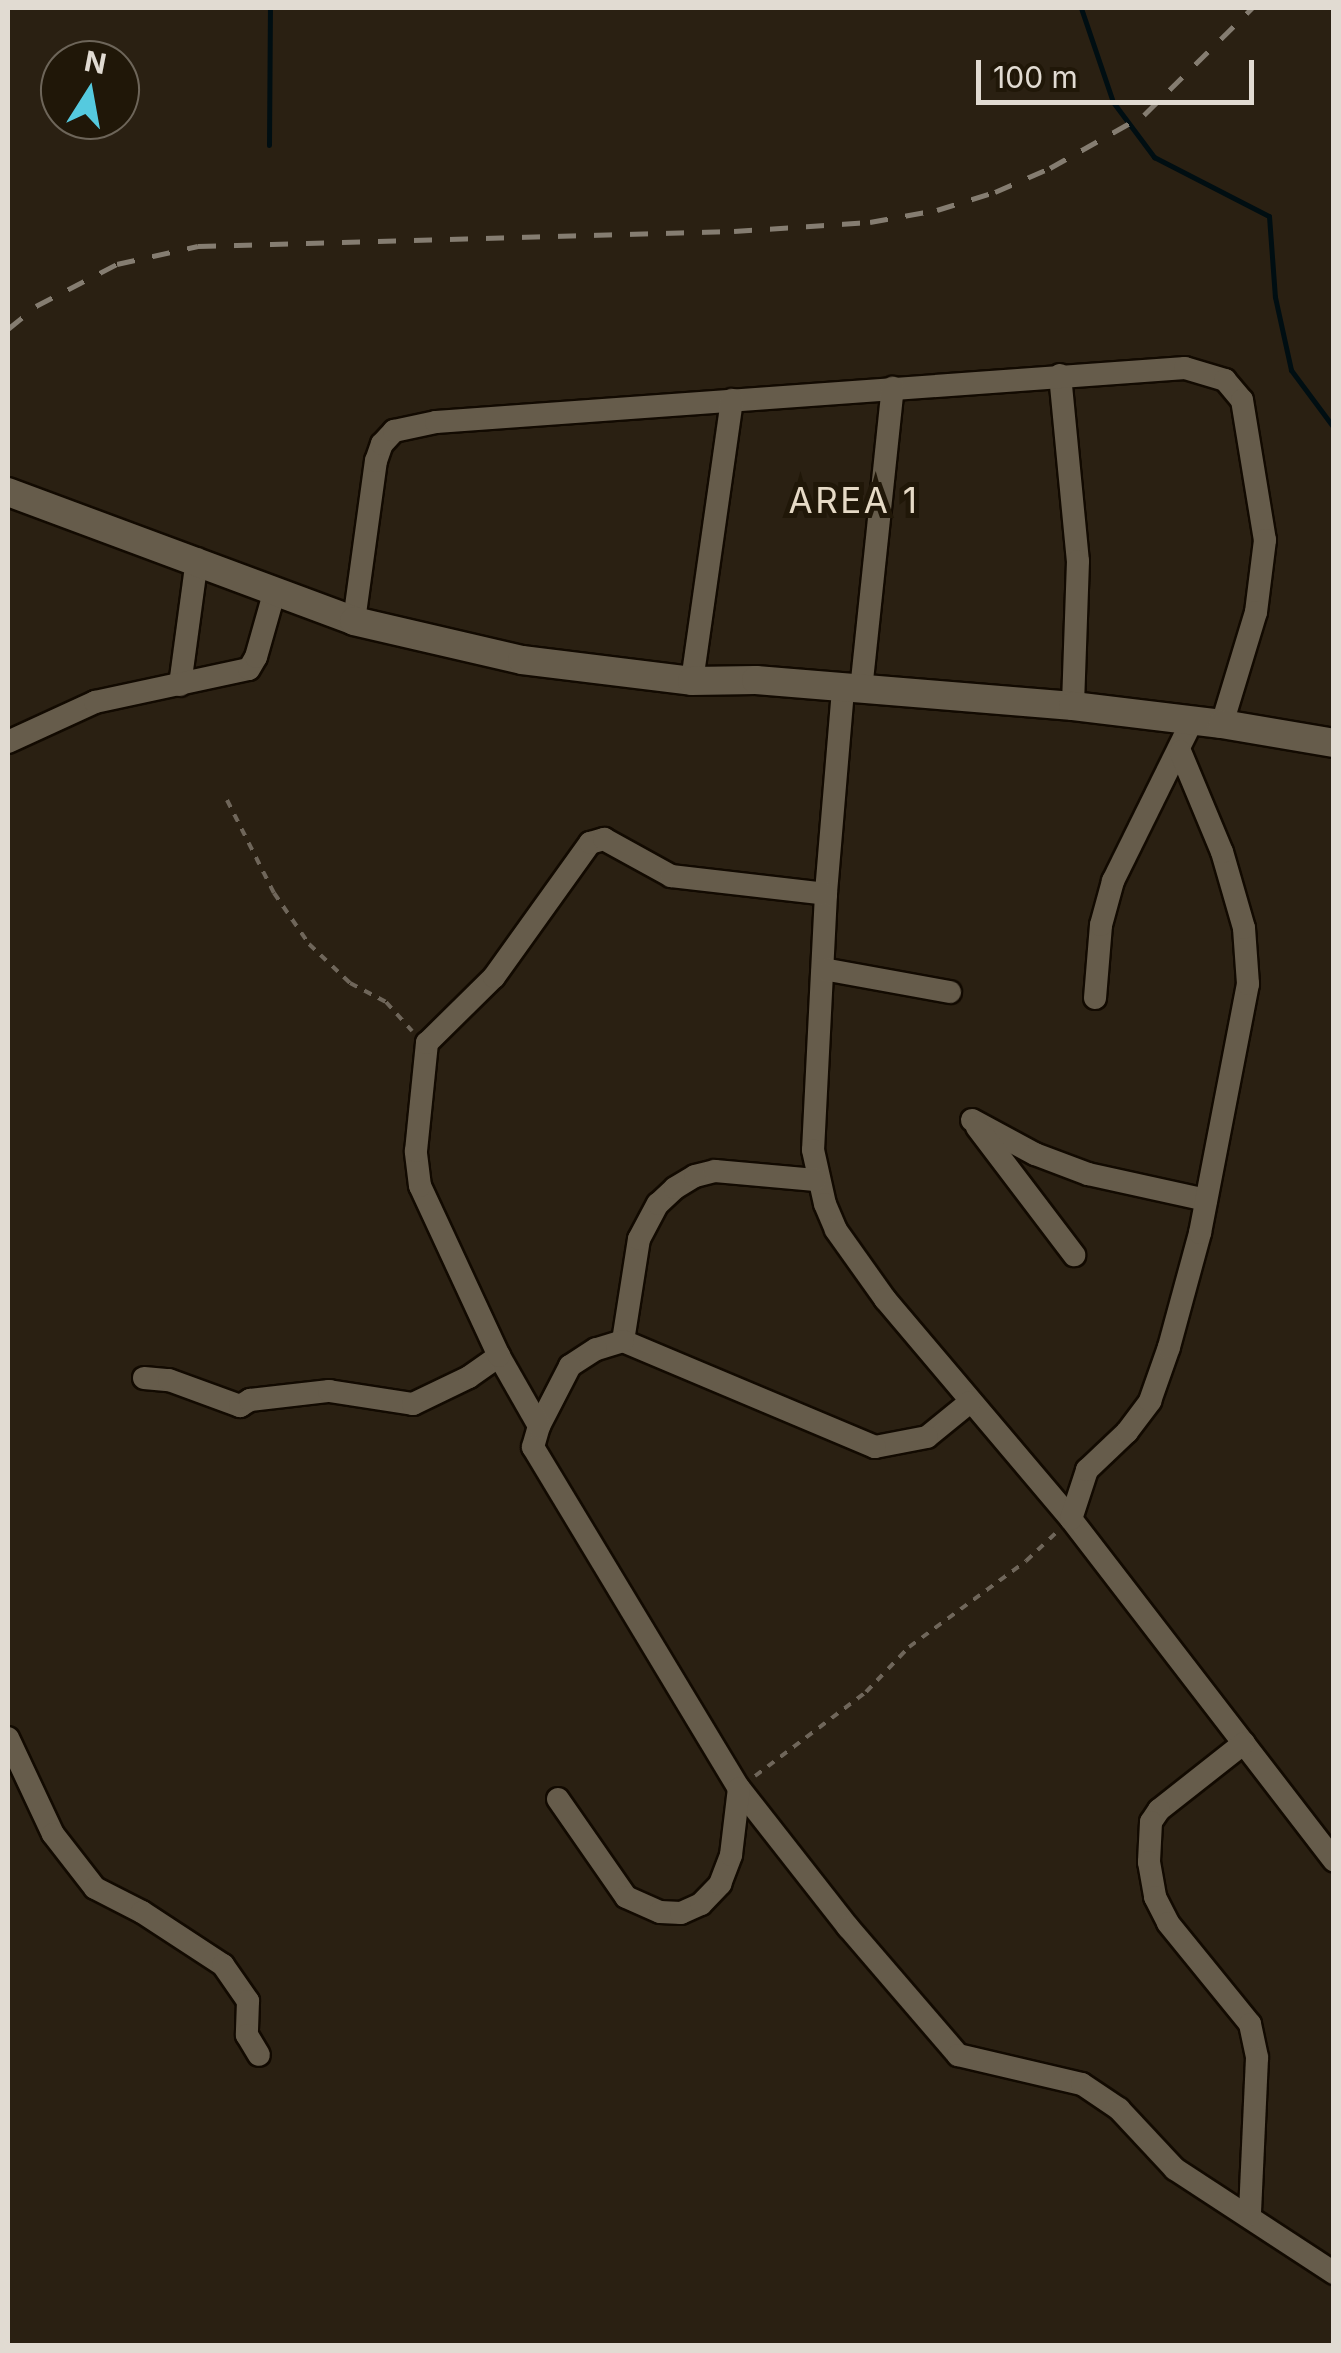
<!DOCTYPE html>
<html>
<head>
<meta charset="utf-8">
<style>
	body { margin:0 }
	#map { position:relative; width:1341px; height:2353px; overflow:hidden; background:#2a2012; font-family:Inter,sans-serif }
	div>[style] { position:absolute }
	.stream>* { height:5px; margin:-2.5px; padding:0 2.5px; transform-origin:2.5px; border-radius:2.5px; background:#000e12 }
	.path>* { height:4px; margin-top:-2px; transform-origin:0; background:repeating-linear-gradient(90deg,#6f665a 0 8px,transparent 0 16px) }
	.roads { filter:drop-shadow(2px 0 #120a01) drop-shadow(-2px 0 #120a01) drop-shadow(0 2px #120a01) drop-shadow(0 -2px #120a01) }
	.minor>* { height:22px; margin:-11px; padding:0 11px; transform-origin:11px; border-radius:11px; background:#665c4b }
	.secondary>* { height:28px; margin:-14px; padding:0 14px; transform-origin:14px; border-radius:14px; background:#665c4b }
	.rail>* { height:5px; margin-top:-2.5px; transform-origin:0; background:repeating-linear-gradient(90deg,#857d71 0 18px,transparent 0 36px) }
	span { translate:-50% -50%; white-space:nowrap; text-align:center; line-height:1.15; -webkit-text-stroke:10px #201708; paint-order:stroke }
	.quarter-label { font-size:35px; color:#e6dac6; letter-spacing:2.5px }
	.frame { position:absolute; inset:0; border:10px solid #e1dbd2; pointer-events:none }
	.north { position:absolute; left:40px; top:40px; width:100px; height:100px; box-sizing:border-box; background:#201708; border:2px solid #6d6559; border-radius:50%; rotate:11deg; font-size:28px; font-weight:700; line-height:40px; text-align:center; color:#e1dbd2 }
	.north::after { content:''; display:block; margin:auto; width:35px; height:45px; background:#55cadf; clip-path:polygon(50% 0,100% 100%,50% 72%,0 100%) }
	.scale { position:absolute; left:976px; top:60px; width:278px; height:45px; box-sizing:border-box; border:5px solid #e1dbd2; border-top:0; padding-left:12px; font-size:30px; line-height:35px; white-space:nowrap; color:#e1dbd2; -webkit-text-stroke:8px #201708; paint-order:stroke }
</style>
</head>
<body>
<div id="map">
	<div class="stream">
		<i style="left:1081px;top:8px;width:99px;rotate:71.2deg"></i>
		<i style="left:1113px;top:102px;width:69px;rotate:53.3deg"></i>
		<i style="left:1154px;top:157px;width:129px;rotate:27.2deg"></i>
		<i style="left:1269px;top:216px;width:81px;rotate:85.8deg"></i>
		<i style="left:1275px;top:297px;width:75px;rotate:77.6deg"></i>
		<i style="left:1291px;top:370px;width:72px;rotate:53.4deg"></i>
		<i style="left:269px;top:145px;width:137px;rotate:-89.6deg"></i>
	</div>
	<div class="path">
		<i style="left:227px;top:800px;width:104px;rotate:63.2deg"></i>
		<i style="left:274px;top:893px;width:62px;rotate:55.5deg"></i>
		<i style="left:309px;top:944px;width:57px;rotate:43.6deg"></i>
		<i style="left:350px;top:983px;width:41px;rotate:27.8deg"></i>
		<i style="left:386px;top:1002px;width:39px;rotate:48deg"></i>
		<i style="left:755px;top:1776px;width:139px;rotate:-37.1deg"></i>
		<i style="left:866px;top:1692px;width:62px;rotate:-46.3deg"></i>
		<i style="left:909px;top:1647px;width:145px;rotate:-36.3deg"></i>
		<i style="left:1026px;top:1561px;width:44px;rotate:-43.2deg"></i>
	</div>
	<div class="roads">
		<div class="minor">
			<i style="left:1060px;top:375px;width:187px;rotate:84.5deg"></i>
			<i style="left:1078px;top:561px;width:145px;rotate:92deg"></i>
			<i style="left:354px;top:621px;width:162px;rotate:-82.2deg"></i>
			<i style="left:376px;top:461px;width:18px;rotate:-71deg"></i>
			<i style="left:382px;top:444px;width:18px;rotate:-47deg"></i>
			<i style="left:394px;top:431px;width:43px;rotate:-12.1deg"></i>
			<i style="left:436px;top:422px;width:751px;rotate:-4.12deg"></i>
			<i style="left:1185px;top:368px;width:42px;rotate:16.7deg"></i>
			<i style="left:1225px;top:380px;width:26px;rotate:50deg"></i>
			<i style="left:1242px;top:400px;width:142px;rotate:80.7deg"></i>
			<i style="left:1265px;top:540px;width:73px;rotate:97.1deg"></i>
			<i style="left:1256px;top:612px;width:117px;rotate:106.9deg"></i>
			<i style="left:692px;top:681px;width:284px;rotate:-81.9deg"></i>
			<i style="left:180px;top:685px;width:127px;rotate:-82.3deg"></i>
			<i style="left:843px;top:690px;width:205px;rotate:94.8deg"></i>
			<i style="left:826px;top:894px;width:256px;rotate:92.9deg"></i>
			<i style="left:813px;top:1150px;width:55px;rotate:77.5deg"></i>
			<i style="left:825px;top:1204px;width:28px;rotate:67deg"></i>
			<i style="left:836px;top:1230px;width:85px;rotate:54.6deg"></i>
			<i style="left:885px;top:1299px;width:288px;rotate:49.8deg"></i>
			<i style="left:1071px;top:1519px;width:431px;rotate:52.4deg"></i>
			<i style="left:861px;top:690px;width:304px;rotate:-84deg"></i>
			<i style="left:8px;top:742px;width:96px;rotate:-24.7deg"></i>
			<i style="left:95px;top:702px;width:157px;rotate:-12.1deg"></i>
			<i style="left:249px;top:669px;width:14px;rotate:-60deg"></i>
			<i style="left:256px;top:657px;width:70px;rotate:-74.2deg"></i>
			<i style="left:823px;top:969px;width:129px;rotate:10.3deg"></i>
			<i style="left:1095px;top:998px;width:73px;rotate:-85.3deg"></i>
			<i style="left:1101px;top:925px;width:46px;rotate:-74.7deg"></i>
			<i style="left:1113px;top:881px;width:178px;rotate:-63.7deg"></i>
			<i style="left:972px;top:1120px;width:72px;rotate:28.4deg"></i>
			<i style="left:1035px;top:1154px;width:57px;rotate:20.7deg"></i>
			<i style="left:1088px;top:1174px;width:121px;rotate:12.4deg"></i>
			<i style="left:977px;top:1127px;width:161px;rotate:52.8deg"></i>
			<i style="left:623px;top:1341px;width:103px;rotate:-81.1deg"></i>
			<i style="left:639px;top:1239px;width:40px;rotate:-62deg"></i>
			<i style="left:658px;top:1204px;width:23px;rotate:-43deg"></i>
			<i style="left:675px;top:1188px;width:23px;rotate:-31deg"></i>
			<i style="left:695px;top:1176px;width:21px;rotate:-14deg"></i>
			<i style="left:715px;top:1171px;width:101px;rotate:5.1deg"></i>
			<i style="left:144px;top:1378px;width:25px;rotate:5deg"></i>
			<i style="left:169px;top:1380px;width:76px;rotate:20.1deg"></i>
			<i style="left:240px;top:1406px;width:12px;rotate:-31deg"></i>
			<i style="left:250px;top:1400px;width:80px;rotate:-6.5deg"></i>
			<i style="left:329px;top:1391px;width:85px;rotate:8.8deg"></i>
			<i style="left:413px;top:1404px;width:62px;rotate:-25.7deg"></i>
			<i style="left:469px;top:1377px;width:37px;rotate:-35deg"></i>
			<i style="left:970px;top:1402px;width:55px;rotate:140.9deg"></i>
			<i style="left:927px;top:1437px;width:53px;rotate:169.1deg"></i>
			<i style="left:875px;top:1447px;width:273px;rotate:-157.2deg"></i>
			<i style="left:623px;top:1341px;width:28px;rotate:163deg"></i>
			<i style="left:596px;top:1349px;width:31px;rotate:147deg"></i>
			<i style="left:570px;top:1366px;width:68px;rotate:117.3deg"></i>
			<i style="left:539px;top:1426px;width:22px;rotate:106deg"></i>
			<i style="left:533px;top:1447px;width:398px;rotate:58.9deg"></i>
			<i style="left:739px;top:1788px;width:177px;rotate:51.9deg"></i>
			<i style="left:848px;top:1927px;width:169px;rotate:49.3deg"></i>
			<i style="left:958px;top:2055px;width:127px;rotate:13.2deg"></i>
			<i style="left:1082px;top:2084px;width:45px;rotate:34deg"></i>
			<i style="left:1119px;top:2109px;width:82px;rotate:47deg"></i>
			<i style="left:1175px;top:2169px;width:190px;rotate:33.2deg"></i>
			<i style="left:539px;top:1426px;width:81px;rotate:-119.7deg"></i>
			<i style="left:499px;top:1356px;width:187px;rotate:-114.9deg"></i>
			<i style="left:420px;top:1186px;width:35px;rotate:-97deg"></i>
			<i style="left:416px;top:1151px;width:109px;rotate:-84.2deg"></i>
			<i style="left:427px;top:1043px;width:94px;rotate:-44.6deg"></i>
			<i style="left:494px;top:977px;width:165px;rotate:-54.4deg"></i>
			<i style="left:590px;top:843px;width:15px;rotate:-16deg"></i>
			<i style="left:604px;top:839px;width:77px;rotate:28.9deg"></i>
			<i style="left:671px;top:876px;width:156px;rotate:6.6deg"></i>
			<i style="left:1071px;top:1519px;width:52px;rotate:-71.9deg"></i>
			<i style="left:1087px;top:1470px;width:55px;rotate:-43.5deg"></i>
			<i style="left:1127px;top:1432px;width:39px;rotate:-53deg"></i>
			<i style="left:1150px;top:1401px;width:57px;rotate:-70.6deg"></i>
			<i style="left:1169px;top:1347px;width:118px;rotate:-74.8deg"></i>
			<i style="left:1200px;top:1233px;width:254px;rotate:-79.1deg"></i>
			<i style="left:1248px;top:984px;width:56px;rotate:-94.1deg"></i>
			<i style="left:1244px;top:928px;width:79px;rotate:-106.1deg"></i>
			<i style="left:1222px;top:852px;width:109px;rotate:-112.6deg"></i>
			<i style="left:8px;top:1738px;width:106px;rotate:64.9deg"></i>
			<i style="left:53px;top:1834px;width:68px;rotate:52.1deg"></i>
			<i style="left:95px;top:1888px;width:53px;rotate:27.1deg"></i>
			<i style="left:142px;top:1912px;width:97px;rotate:33.2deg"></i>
			<i style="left:223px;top:1965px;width:44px;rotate:55.2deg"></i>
			<i style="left:248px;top:2001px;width:34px;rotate:92deg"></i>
			<i style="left:247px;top:2035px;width:23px;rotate:59deg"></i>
			<i style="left:1244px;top:1743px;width:108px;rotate:141.8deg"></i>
			<i style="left:1159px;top:1810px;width:14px;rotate:124deg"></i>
			<i style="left:1151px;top:1822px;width:40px;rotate:92.9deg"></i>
			<i style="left:1149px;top:1862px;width:36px;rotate:80deg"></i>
			<i style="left:1155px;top:1897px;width:29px;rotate:63deg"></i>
			<i style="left:1168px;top:1923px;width:130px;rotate:50.9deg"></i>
			<i style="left:1250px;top:2024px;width:35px;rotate:78deg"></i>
			<i style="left:1257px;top:2058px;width:157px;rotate:92.6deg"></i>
			<i style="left:558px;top:1799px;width:119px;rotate:55.2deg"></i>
			<i style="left:626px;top:1897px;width:37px;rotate:24deg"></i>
			<i style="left:660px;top:1912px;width:21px;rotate:3deg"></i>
			<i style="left:681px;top:1913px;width:22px;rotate:-24deg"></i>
			<i style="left:701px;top:1904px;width:28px;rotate:-46deg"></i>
			<i style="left:720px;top:1884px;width:31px;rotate:-69deg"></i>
			<i style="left:731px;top:1855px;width:67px;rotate:-83.2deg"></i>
		</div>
		<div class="secondary">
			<i style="left:8px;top:492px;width:369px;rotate:20.4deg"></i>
			<i style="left:354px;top:621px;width:172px;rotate:13.1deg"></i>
			<i style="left:522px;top:660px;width:171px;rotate:7deg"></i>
			<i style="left:692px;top:681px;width:64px;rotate:-0.9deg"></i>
			<i style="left:756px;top:680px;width:318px;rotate:4.7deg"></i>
			<i style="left:1073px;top:706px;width:150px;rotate:6.9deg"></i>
			<i style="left:1222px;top:724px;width:114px;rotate:9.6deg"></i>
		</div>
	</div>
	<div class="rail">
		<i style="left:8px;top:329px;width:36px;rotate:-39deg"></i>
		<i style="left:36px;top:306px;width:91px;rotate:-27.4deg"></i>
		<i style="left:117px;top:264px;width:83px;rotate:-12.5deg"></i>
		<i style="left:198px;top:246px;width:536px;rotate:-1.6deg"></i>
		<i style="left:734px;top:231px;width:136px;rotate:-3.8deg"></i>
		<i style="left:870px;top:222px;width:68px;rotate:-10.2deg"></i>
		<i style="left:937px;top:210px;width:61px;rotate:-17.2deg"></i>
		<i style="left:995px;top:192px;width:60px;rotate:-23.6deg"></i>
		<i style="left:1050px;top:168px;width:108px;rotate:-29.4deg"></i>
		<i style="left:1144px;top:115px;width:152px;rotate:-44.7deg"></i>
	</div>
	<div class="quarter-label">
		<span style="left:854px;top:500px">AREA 1</span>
	</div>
	<div class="frame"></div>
	<div class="north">N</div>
	<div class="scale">100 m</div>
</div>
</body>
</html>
